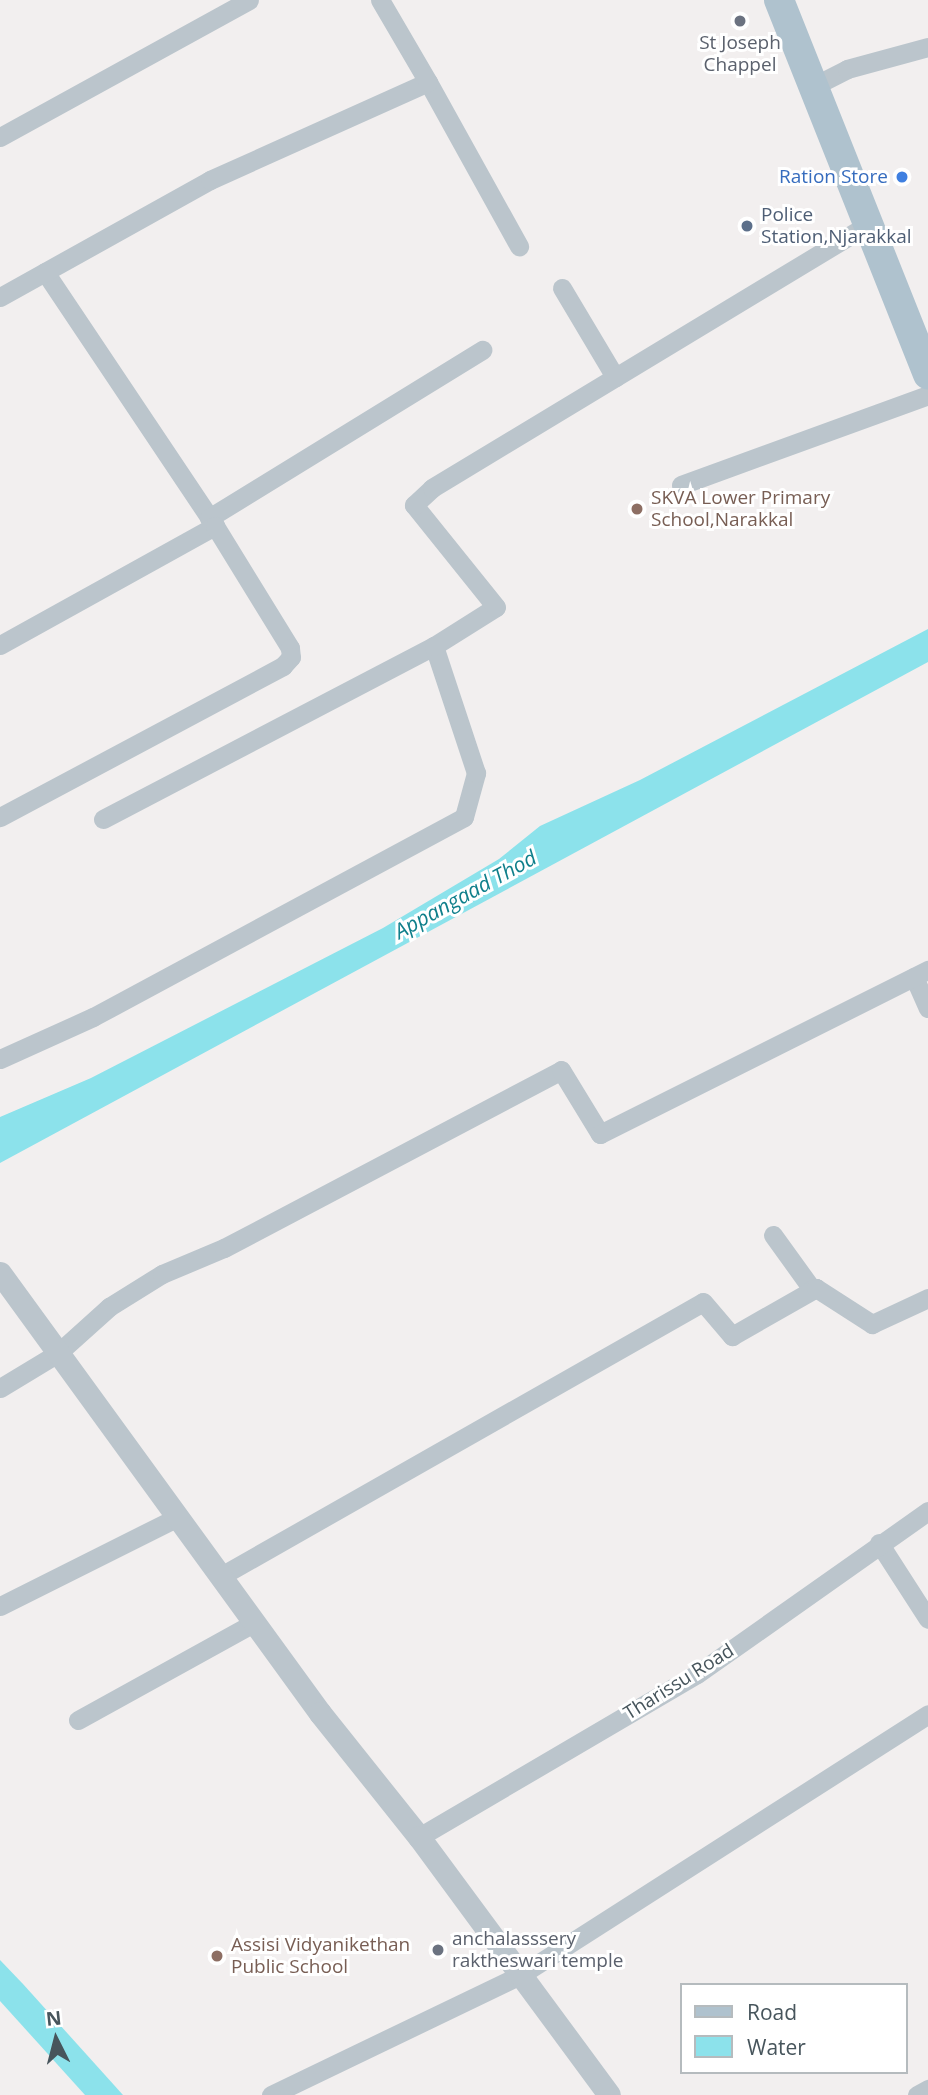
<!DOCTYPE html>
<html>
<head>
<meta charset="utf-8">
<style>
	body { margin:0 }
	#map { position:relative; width:928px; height:2095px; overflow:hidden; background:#f2efef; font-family:"Open Sans",sans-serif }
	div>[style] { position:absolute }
	.water>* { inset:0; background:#8ce2eb }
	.minor>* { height:19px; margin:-9.5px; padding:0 9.5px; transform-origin:9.5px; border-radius:9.5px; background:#bbc5cc }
	.tertiary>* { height:23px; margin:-11.5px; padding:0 11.5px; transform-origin:11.5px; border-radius:11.5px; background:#bbc5cc }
	.primary>* { height:30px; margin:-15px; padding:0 15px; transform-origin:15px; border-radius:15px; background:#afc2ce }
	.dots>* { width:19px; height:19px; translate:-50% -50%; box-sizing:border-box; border:4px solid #fff; border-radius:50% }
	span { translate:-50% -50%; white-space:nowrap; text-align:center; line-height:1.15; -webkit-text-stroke:6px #fff; paint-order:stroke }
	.worship-label { font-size:19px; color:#5b616d }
	.left { translate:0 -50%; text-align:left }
	.shop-label { font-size:19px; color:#366cbe }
	.right { translate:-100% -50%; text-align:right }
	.service-label { font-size:19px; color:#4e5e75 }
	.education-label { font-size:19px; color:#785e54 }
	.street-label { font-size:19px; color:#47555c }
	.water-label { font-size:21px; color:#0f7f8b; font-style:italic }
	.legend { position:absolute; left:680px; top:1983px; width:228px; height:91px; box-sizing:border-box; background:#fff; border:2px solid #b5bbbe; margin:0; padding:9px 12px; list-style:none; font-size:21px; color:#47555c }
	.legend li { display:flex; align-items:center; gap:14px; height:35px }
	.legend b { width:35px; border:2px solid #b5bbbe }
	.north { position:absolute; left:21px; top:2004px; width:70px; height:70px; -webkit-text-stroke:5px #fff; paint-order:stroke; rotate:354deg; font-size:19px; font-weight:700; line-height:28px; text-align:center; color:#47555c }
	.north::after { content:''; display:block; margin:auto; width:24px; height:32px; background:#47555c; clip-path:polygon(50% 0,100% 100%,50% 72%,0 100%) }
</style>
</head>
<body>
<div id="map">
	<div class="water">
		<i style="clip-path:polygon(928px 629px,928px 662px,0 1163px,0 1117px,91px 1078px,383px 928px,499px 859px,540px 826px,640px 780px)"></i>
		<i style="clip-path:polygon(0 1960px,23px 1984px,123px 2095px,85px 2095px,0 2001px)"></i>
	</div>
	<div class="minor">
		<i style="left:428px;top:82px;width:188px;rotate:61deg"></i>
		<i style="left:814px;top:86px;width:37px;rotate:-27deg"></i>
		<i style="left:847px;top:69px;width:84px;rotate:-15.2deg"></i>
		<i style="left:0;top:137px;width:284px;rotate:-28.8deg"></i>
		<i style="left:45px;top:272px;width:306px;rotate:56.2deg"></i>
		<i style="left:562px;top:288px;width:104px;rotate:59.2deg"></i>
		<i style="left:0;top:297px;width:240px;rotate:-29.1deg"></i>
		<i style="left:210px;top:180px;width:239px;rotate:-24.2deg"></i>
		<i style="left:428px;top:82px;width:95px;rotate:-120.3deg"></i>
		<i style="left:681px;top:485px;width:263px;rotate:-20deg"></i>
		<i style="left:209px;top:518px;width:321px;rotate:-31.6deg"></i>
		<i style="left:0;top:645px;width:246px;rotate:-29deg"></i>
		<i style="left:215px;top:526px;width:143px;rotate:58.4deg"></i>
		<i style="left:290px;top:648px;width:9px;rotate:84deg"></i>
		<i style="left:291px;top:657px;width:12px;rotate:132deg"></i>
		<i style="left:283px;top:666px;width:321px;rotate:151.9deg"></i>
		<i style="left:103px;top:819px;width:373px;rotate:-27.6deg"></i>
		<i style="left:914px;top:977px;width:34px;rotate:66deg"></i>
		<i style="left:0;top:1059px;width:102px;rotate:-24.3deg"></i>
		<i style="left:93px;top:1017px;width:421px;rotate:-28.3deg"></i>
		<i style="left:464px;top:817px;width:46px;rotate:-74.7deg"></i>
		<i style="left:476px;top:773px;width:134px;rotate:-108.3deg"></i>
		<i style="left:434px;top:646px;width:73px;rotate:-32.2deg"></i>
		<i style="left:496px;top:607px;width:131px;rotate:-128.8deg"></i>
		<i style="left:414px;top:505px;width:25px;rotate:-43deg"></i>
		<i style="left:432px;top:488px;width:511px;rotate:-31.14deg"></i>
		<i style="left:773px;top:1235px;width:67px;rotate:54.2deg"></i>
		<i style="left:812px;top:1289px;width:4px;rotate:-14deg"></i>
		<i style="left:0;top:1388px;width:68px;rotate:-31.1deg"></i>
		<i style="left:58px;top:1353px;width:69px;rotate:-42deg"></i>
		<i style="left:109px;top:1307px;width:62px;rotate:-31.9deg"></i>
		<i style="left:162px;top:1274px;width:67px;rotate:-22.8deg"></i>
		<i style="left:224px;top:1248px;width:381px;rotate:-27.8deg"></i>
		<i style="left:561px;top:1070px;width:75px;rotate:58.6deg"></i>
		<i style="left:600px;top:1134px;width:367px;rotate:-26.6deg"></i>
		<i style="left:879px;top:1543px;width:90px;rotate:57.2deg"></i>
		<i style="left:221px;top:1576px;width:554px;rotate:-29.62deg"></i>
		<i style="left:703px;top:1302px;width:45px;rotate:49.5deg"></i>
		<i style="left:732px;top:1336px;width:97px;rotate:-29.7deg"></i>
		<i style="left:816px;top:1288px;width:67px;rotate:32.7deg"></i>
		<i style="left:872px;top:1324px;width:62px;rotate:-24.9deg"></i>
		<i style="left:0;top:1606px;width:199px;rotate:-26.6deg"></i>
		<i style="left:78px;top:1720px;width:201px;rotate:-28.9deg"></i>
		<i style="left:419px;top:1837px;width:322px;rotate:-30.4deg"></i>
		<i style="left:697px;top:1674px;width:283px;rotate:-35.2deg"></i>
		<i style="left:271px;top:2095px;width:279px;rotate:-25.7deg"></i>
		<i style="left:522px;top:1974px;width:482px;rotate:-32.6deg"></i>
		<i style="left:917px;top:2095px;width:13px;rotate:-29deg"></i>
	</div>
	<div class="tertiary">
		<i style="left:0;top:1273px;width:544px;rotate:53.97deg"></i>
		<i style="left:320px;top:1713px;width:159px;rotate:51.4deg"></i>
		<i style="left:419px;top:1837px;width:320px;rotate:53.6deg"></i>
	</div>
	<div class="primary">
		<i style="left:779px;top:0;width:403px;rotate:68.3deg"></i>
	</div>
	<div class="dots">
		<i style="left:740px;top:21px;background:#6b7280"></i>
		<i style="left:902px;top:177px;background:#3f7fe0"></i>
		<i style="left:747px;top:226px;background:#5c6f8a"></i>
		<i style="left:637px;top:509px;background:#8d6e63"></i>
		<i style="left:438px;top:1950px;background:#6b7280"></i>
		<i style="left:217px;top:1956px;background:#8d6e63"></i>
	</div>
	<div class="worship-label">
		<span style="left:740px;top:54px">St Joseph<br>Chappel</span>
		<span class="left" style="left:452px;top:1950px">anchalasssery<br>raktheswari temple</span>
	</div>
	<div class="shop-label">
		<span class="right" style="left:888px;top:177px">Ration Store</span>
	</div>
	<div class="service-label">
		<span class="left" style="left:761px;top:226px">Police<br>Station,Njarakkal</span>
	</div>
	<div class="education-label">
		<span class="left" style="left:651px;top:509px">SKVA Lower Primary<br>School,Narakkal</span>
		<span class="left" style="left:231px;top:1956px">Assisi Vidyanikethan<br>Public School</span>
	</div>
	<div class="street-label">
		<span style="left:679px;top:1682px;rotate:-32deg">Tharissu Road</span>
	</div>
	<div class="water-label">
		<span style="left:465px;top:894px;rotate:-29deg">Appangaad Thod</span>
	</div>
	<ul class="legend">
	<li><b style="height:9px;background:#afc2ce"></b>Road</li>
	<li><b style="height:19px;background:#8ce2eb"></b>Water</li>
	</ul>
	<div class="north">N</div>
</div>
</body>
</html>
